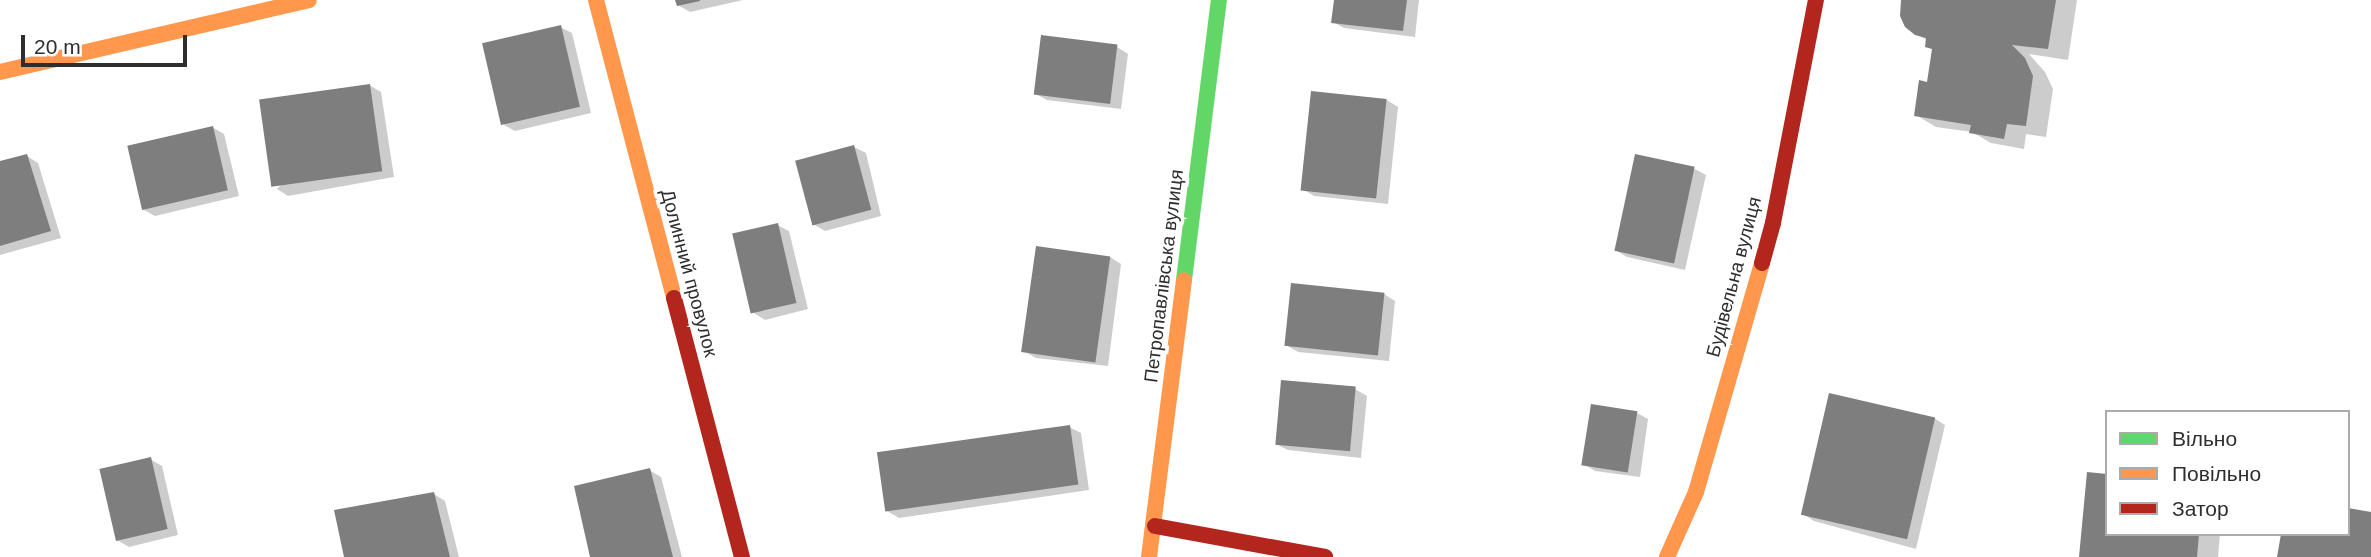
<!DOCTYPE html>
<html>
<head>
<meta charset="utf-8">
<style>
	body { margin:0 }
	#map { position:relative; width:2371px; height:557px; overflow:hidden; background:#fff; font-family:Helvetica,sans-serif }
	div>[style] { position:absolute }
	.shadow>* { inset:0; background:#0003 }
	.building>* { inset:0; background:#7e7e7e; transform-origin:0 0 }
	.fast>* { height:16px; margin:-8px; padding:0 8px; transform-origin:8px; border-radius:8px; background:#63d668 }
	.slow>* { height:16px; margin:-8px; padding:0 8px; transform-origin:8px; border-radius:8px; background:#ff974d }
	.jam>* { height:16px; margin:-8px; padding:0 8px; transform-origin:8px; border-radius:8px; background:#b3261e }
	span { translate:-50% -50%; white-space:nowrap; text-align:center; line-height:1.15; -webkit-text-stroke:7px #fff; paint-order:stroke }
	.street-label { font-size:19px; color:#2e2e2e }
	.legend { position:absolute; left:2105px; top:410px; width:245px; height:126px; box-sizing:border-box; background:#fff; border:2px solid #ababab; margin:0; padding:9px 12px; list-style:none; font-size:21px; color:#2e2e2e }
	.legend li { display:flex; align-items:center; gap:14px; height:35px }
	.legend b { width:35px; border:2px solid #ababab }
	.scale { position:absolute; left:21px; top:35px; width:166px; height:32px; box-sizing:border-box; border:4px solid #2e2e2e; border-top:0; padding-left:9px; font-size:21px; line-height:24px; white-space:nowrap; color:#2e2e2e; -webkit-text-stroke:5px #fff; paint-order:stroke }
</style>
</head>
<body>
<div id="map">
	<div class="shadow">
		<i style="clip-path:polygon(677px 0,743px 0,690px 12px,678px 5px)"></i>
		<i style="clip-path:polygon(1335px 0,1419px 0,1415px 37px,1344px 28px,1333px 22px)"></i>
		<i style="clip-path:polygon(1903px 0,2077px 0,2068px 60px,2029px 54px,2045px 72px,2053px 89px,2046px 137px,2026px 134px,2024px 149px,1991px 143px,1972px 132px,1936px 127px,1916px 115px,1928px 84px,1934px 50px,1927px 46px,1927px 40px,1916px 34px)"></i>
		<i style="clip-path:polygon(560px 27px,572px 33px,591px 113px,515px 131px,504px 125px)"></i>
		<i style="clip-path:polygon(1117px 47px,1128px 54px,1121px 109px,1047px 100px,1036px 94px)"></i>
		<i style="clip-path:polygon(369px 85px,381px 92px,394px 177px,288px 196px,277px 189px)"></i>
		<i style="clip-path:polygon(1313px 93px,1387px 100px,1398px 107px,1388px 204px,1314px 196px,1303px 189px)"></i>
		<i style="clip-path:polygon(212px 127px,224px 134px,239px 196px,155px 216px,144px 210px)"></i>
		<i style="clip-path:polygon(854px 147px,866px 153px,881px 216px,825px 231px,813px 224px)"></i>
		<i style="clip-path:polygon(27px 156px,38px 163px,61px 238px,0 255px,0 163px)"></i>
		<i style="clip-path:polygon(1695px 169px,1706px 175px,1685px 270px,1627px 257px,1615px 250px)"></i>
		<i style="clip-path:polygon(777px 225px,789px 231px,808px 309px,765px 320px,754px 313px)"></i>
		<i style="clip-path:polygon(1110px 257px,1121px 264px,1108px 366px,1036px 358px,1024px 351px)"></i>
		<i style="clip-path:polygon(1384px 294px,1395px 301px,1389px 361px,1298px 352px,1286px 345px)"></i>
		<i style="clip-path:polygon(1355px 389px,1367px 396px,1361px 458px,1288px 450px,1276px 444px)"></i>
		<i style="clip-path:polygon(1593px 406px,1637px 413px,1648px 419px,1640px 477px,1595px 471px,1584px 464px)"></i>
		<i style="clip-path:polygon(1934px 418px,1945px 425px,1916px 549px,1814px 521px,1803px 514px)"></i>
		<i style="clip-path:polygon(1069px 427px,1081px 433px,1089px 490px,899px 518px,887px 511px)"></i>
		<i style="clip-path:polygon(150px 459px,162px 466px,178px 535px,129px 547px,117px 540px)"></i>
		<i style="clip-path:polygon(649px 470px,661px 477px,682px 557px,592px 557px)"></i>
		<i style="clip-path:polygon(434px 494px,445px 501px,459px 557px,346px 557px)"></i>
		<i style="clip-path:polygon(2107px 534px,2220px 534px,2218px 557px,2081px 557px)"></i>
	</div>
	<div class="building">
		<i style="clip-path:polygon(675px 0,700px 0,700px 1px,677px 6px)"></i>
		<i style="clip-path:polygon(1334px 0,1407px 0,1403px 31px,1331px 23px)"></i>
		<i style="clip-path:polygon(1901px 0,2056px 0,2048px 49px,2012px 45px,2025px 58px,2033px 76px,2026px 126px,2007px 124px,2004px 139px,1969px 133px,1971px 125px,1914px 116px,1919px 80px,1927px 82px,1932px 49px,1925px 47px,1926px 38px,1915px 35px,1905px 27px,1900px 16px)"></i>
		<i style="left:561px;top:25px;width:84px;height:81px;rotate:77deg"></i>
		<i style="left:1041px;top:35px;width:77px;height:60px;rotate:7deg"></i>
		<i style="left:370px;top:84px;width:88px;height:112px;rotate:82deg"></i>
		<i style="left:1311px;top:91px;width:76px;height:100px;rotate:6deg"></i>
		<i style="left:213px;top:126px;width:66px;height:88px;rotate:77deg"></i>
		<i style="left:854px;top:145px;width:67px;height:61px;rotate:75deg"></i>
		<i style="clip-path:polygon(27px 154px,51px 231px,0 246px,0 161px)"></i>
		<i style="left:1635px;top:154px;width:61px;height:99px;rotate:12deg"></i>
		<i style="left:778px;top:223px;width:82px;height:47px;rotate:77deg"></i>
		<i style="left:1036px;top:246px;width:75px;height:107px;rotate:8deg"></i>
		<i style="left:1291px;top:283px;width:94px;height:63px;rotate:6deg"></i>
		<i style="left:1281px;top:380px;width:75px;height:65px;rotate:5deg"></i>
		<i style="left:1829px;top:393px;width:109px;height:125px;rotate:13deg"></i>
		<i style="left:1591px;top:404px;width:47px;height:62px;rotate:9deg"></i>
		<i style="left:1070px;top:425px;width:60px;height:195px;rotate:82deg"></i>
		<i style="left:151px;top:457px;width:74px;height:53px;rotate:77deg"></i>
		<i style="clip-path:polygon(650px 468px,673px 557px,590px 557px,574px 486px)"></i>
		<i style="clip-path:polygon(2087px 472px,2107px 474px,2107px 534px,2199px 534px,2197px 557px,2079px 557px)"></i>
		<i style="clip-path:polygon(434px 492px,450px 557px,344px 557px,334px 510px)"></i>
		<i style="clip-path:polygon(2348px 508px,2371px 512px,2371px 557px,2277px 557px,2281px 534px,2348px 534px)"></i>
	</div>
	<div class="fast">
		<i style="left:1184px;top:280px;width:282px;rotate:-82.9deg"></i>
	</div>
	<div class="slow">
		<i style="left:596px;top:0;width:308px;rotate:75.3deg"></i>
		<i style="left:0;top:72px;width:317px;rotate:-13.1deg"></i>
		<i style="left:1149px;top:557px;width:279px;rotate:-82.8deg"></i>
		<i style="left:1667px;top:557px;width:71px;rotate:-66deg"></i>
		<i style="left:1696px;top:492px;width:238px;rotate:-73.9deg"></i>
	</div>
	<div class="jam">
		<i style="left:1762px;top:263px;width:41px;rotate:-74.6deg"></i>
		<i style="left:1773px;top:223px;width:227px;rotate:-79.1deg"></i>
		<i style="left:674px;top:298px;width:268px;rotate:75.3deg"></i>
		<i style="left:1155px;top:526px;width:173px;rotate:10.3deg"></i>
	</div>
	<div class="street-label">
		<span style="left:689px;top:273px;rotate:75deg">Долинний провулок</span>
		<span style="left:1164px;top:276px;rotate:-83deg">Петропавлівська вулиця</span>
		<span style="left:1734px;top:277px;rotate:-75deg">Будівельна вулиця</span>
	</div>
	<ul class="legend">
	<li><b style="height:9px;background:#63d668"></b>Вільно</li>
	<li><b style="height:9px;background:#ff974d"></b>Повільно</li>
	<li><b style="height:9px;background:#b3261e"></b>Затор</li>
	</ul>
	<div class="scale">20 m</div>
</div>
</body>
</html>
